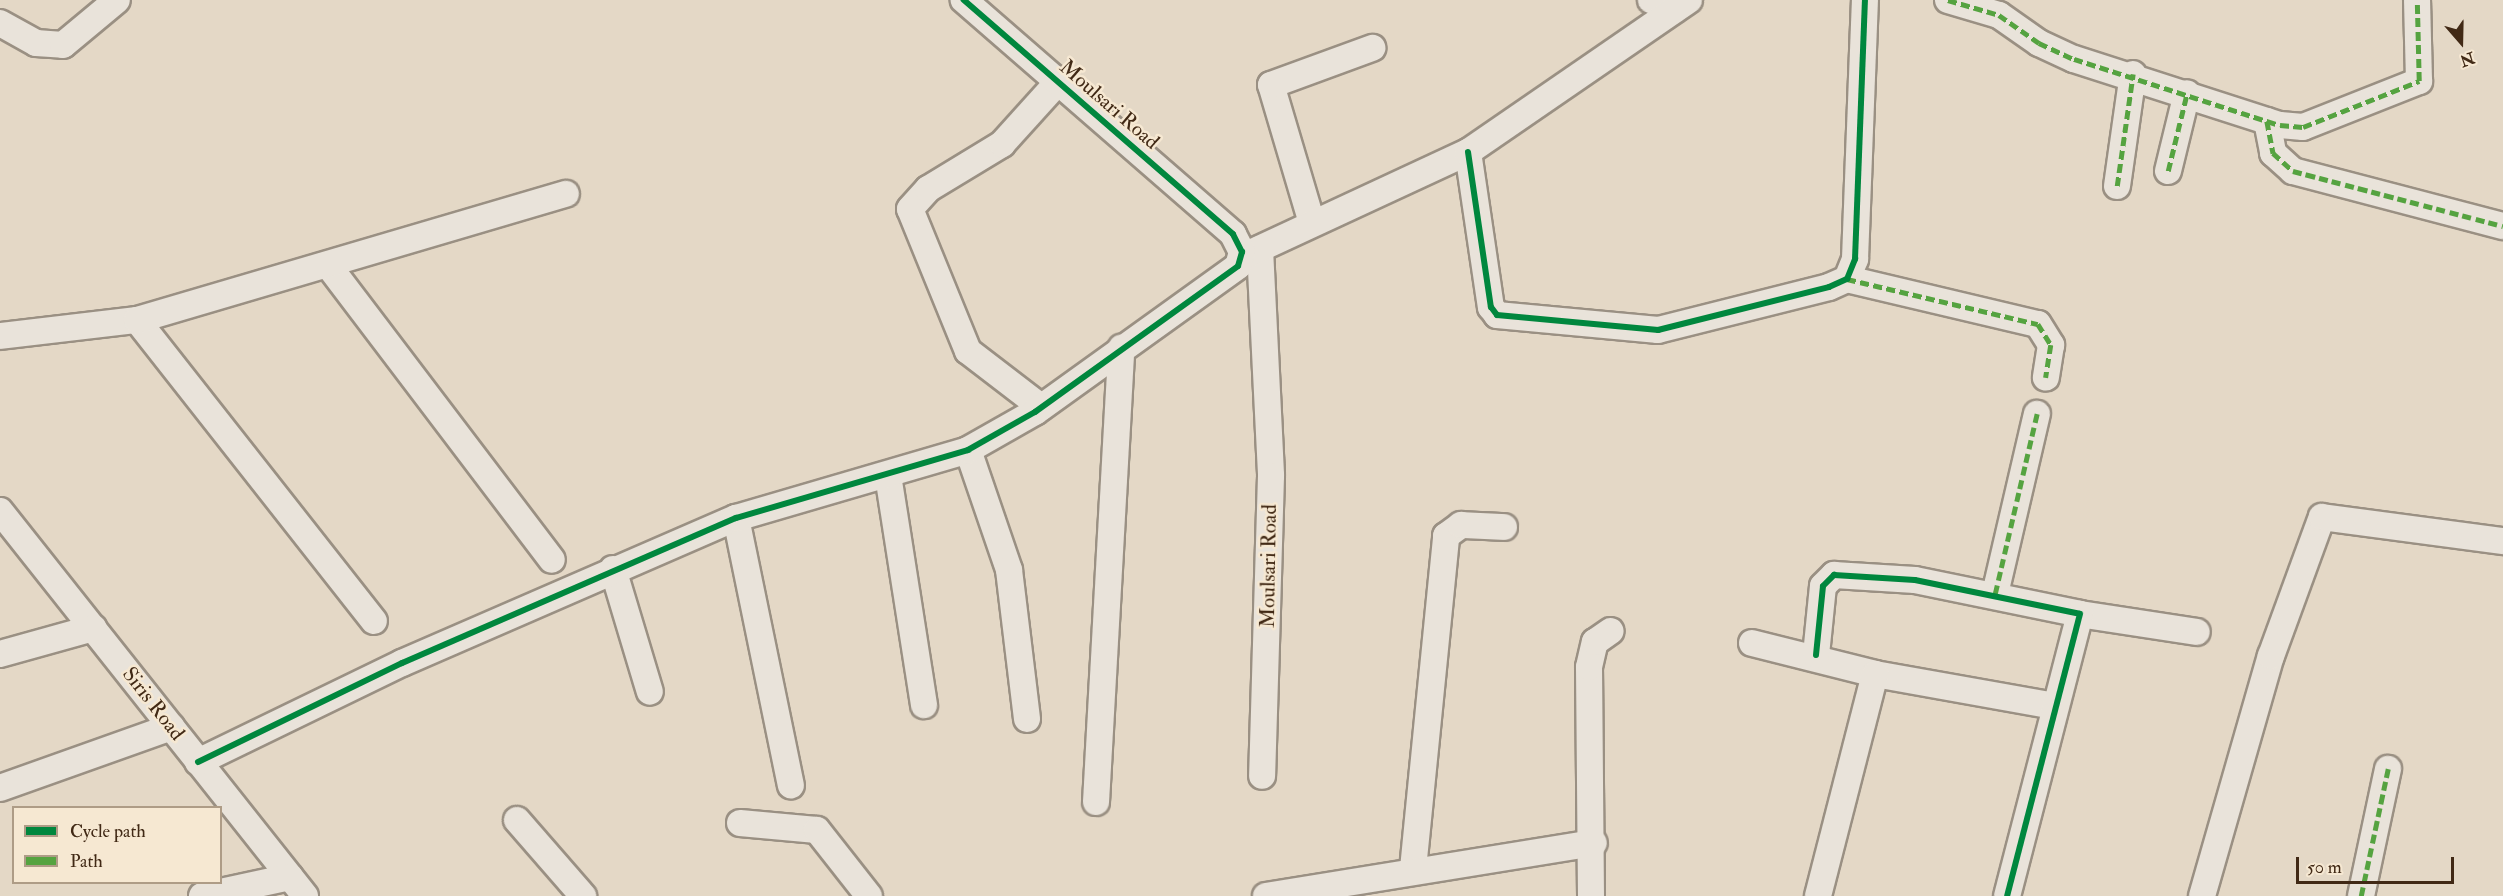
<!DOCTYPE html>
<html>
<head>
<meta charset="utf-8">
<style>
	body { margin:0 }
	#map { position:relative; width:2503px; height:896px; overflow:hidden; background:#e4d8c6; font-family:"IM FELL Double Pica",serif }
	div>[style] { position:absolute }
	.roads { filter:drop-shadow(2px 0 #9a9083) drop-shadow(-2px 0 #9a9083) drop-shadow(0 2px #9a9083) drop-shadow(0 -2px #9a9083) }
	.minor>* { height:26px; margin:-13px; padding:0 13px; transform-origin:13px; border-radius:13px; background:#e9e3da }
	.quiet>* { height:4.5px; margin-top:-2.25px; transform-origin:0; background:repeating-linear-gradient(90deg,#55a340 0 9px,transparent 0 13.5px) }
	.cycleway>* { height:6px; margin:-3px; padding:0 3px; transform-origin:3px; border-radius:3px; background:#00873e }
	span { translate:-50% -50%; white-space:nowrap; text-align:center; line-height:1.15; -webkit-text-stroke:5px #f6e8d2; paint-order:stroke }
	.street-label { font-size:21px; color:#412915 }
	.legend { position:absolute; left:12px; top:806px; width:210px; height:78px; box-sizing:border-box; background:#f6e8d2; border:2px solid #ae9c86; margin:0; padding:8px 10px; list-style:none; font-size:18px; color:#412915 }
	.legend li { display:flex; align-items:center; gap:12px; height:30px }
	.legend b { width:30px; border:2px solid #ae9c86 }
	.north { position:absolute; left:2431px; top:12px; width:60px; height:60px; -webkit-text-stroke:4px #f6e8d2; paint-order:stroke; rotate:160deg; font-size:16px; font-weight:700; line-height:24px; text-align:center; color:#412915 }
	.north::after { content:''; display:block; margin:auto; width:21px; height:27px; background:#412915; clip-path:polygon(50% 0,100% 100%,50% 72%,0 100%) }
	.scale { position:absolute; left:2296px; top:857px; width:158px; height:27px; box-sizing:border-box; border:3px solid #412915; border-top:0; padding-left:8px; font-size:18px; line-height:21px; white-space:nowrap; color:#412915; -webkit-text-stroke:4px #f6e8d2; paint-order:stroke }
</style>
</head>
<body>
<div id="map">
	<div class="roads">
		<div class="minor">
			<i style="left:1651px;top:0;width:25px;rotate:23deg"></i>
			<i style="left:1948px;top:0;width:53px;rotate:16.4deg"></i>
			<i style="left:1999px;top:15px;width:49px;rotate:35deg"></i>
			<i style="left:2039px;top:43px;width:38px;rotate:25deg"></i>
			<i style="left:2074px;top:59px;width:216px;rotate:17.8deg"></i>
			<i style="left:2280px;top:125px;width:23px;rotate:5deg"></i>
			<i style="left:2303px;top:127px;width:125px;rotate:-21.6deg"></i>
			<i style="left:2419px;top:81px;width:81px;rotate:-91.4deg"></i>
			<i style="left:0;top:23px;width:41px;rotate:29.1deg"></i>
			<i style="left:36px;top:43px;width:27px;rotate:4deg"></i>
			<i style="left:63px;top:45px;width:70px;rotate:-39.8deg"></i>
			<i style="left:2267px;top:121px;width:33px;rotate:79deg"></i>
			<i style="left:2273px;top:153px;width:27px;rotate:42deg"></i>
			<i style="left:2293px;top:171px;width:217px;rotate:14.7deg"></i>
			<i style="left:1468px;top:152px;width:157px;rotate:81.6deg"></i>
			<i style="left:1491px;top:307px;width:10px;rotate:53deg"></i>
			<i style="left:1497px;top:315px;width:162px;rotate:5.3deg"></i>
			<i style="left:1658px;top:330px;width:176px;rotate:-14.1deg"></i>
			<i style="left:1829px;top:287px;width:20px;rotate:-24deg"></i>
			<i style="left:1847px;top:279px;width:22px;rotate:-68deg"></i>
			<i style="left:1855px;top:259px;width:259px;rotate:-87.8deg"></i>
			<i style="left:2168px;top:171px;width:80px;rotate:-76.3deg"></i>
			<i style="left:2117px;top:186px;width:113px;rotate:-81.9deg"></i>
			<i style="left:1312px;top:223px;width:144px;rotate:-106.5deg"></i>
			<i style="left:1271px;top:85px;width:108px;rotate:-20.1deg"></i>
			<i style="left:1260px;top:249px;width:227px;rotate:87.2deg"></i>
			<i style="left:1271px;top:476px;width:300px;rotate:91.7deg"></i>
			<i style="left:1246px;top:255px;width:245px;rotate:-24.9deg"></i>
			<i style="left:1468px;top:152px;width:268px;rotate:-34.5deg"></i>
			<i style="left:328px;top:265px;width:370px;rotate:52.8deg"></i>
			<i style="left:1847px;top:279px;width:196px;rotate:13.3deg"></i>
			<i style="left:2038px;top:324px;width:25px;rotate:58deg"></i>
			<i style="left:2051px;top:345px;width:33px;rotate:99deg"></i>
			<i style="left:137px;top:320px;width:383px;rotate:51.8deg"></i>
			<i style="left:0;top:336px;width:138px;rotate:-6.7deg"></i>
			<i style="left:137px;top:320px;width:447px;rotate:-16.4deg"></i>
			<i style="left:1041px;top:407px;width:92px;rotate:-142.5deg"></i>
			<i style="left:968px;top:351px;width:153px;rotate:-112.2deg"></i>
			<i style="left:910px;top:209px;width:27px;rotate:-48deg"></i>
			<i style="left:928px;top:189px;width:87px;rotate:-31.3deg"></i>
			<i style="left:1002px;top:144px;width:84px;rotate:-47.9deg"></i>
			<i style="left:968px;top:450px;width:127px;rotate:71.1deg"></i>
			<i style="left:1009px;top:570px;width:150px;rotate:83.1deg"></i>
			<i style="left:888px;top:475px;width:233px;rotate:81.1deg"></i>
			<i style="left:0;top:511px;width:491px;rotate:51.6deg"></i>
			<i style="left:736px;top:518px;width:273px;rotate:78.4deg"></i>
			<i style="left:613px;top:569px;width:128px;rotate:73.3deg"></i>
			<i style="left:1995px;top:594px;width:185px;rotate:-76.9deg"></i>
			<i style="left:2080px;top:614px;width:118px;rotate:8.7deg"></i>
			<i style="left:1752px;top:643px;width:127px;rotate:14.1deg"></i>
			<i style="left:1875px;top:674px;width:183px;rotate:10.1deg"></i>
			<i style="left:0;top:654px;width:97px;rotate:-15.6deg"></i>
			<i style="left:1816px;top:655px;width:69px;rotate:-84.2deg"></i>
			<i style="left:1823px;top:586px;width:16px;rotate:-45deg"></i>
			<i style="left:1834px;top:575px;width:81px;rotate:3.5deg"></i>
			<i style="left:1915px;top:580px;width:168px;rotate:11.6deg"></i>
			<i style="left:2080px;top:614px;width:291px;rotate:104.5deg"></i>
			<i style="left:198px;top:762px;width:227px;rotate:-25.9deg"></i>
			<i style="left:402px;top:663px;width:364px;rotate:-23.5deg"></i>
			<i style="left:736px;top:518px;width:242px;rotate:-16.3deg"></i>
			<i style="left:968px;top:450px;width:77px;rotate:-29.6deg"></i>
			<i style="left:1035px;top:412px;width:250px;rotate:-35.7deg"></i>
			<i style="left:1238px;top:266px;width:15px;rotate:-74deg"></i>
			<i style="left:1242px;top:252px;width:20px;rotate:-117deg"></i>
			<i style="left:1233px;top:234px;width:357px;rotate:-139deg"></i>
			<i style="left:0;top:788px;width:182px;rotate:-19.6deg"></i>
			<i style="left:1096px;top:802px;width:455px;rotate:-86.8deg"></i>
			<i style="left:517px;top:820px;width:101px;rotate:49deg"></i>
			<i style="left:740px;top:823px;width:77px;rotate:5.2deg"></i>
			<i style="left:817px;top:830px;width:84px;rotate:51.8deg"></i>
			<i style="left:1413px;top:869px;width:335px;rotate:-84.3deg"></i>
			<i style="left:1446px;top:536px;width:19px;rotate:-36deg"></i>
			<i style="left:1461px;top:525px;width:43px;rotate:2.7deg"></i>
			<i style="left:202px;top:896px;width:90px;rotate:-12.2deg"></i>
			<i style="left:1266px;top:896px;width:332px;rotate:-9.2deg"></i>
			<i style="left:1591px;top:896px;width:229px;rotate:-90.5deg"></i>
			<i style="left:1589px;top:667px;width:26px;rotate:-77deg"></i>
			<i style="left:1595px;top:642px;width:19px;rotate:-35deg"></i>
			<i style="left:1818px;top:896px;width:229px;rotate:-75.6deg"></i>
			<i style="left:2202px;top:896px;width:250px;rotate:-74deg"></i>
			<i style="left:2271px;top:656px;width:148px;rotate:-69.9deg"></i>
			<i style="left:2322px;top:517px;width:183px;rotate:7.6deg"></i>
			<i style="left:2361px;top:896px;width:130px;rotate:-78deg"></i>
		</div>
	</div>
	<div class="quiet">
		<i style="left:1948px;top:0;width:53px;rotate:16.4deg"></i>
		<i style="left:1999px;top:15px;width:49px;rotate:35deg"></i>
		<i style="left:2039px;top:43px;width:38px;rotate:25deg"></i>
		<i style="left:2074px;top:59px;width:216px;rotate:17.8deg"></i>
		<i style="left:2280px;top:125px;width:23px;rotate:5deg"></i>
		<i style="left:2303px;top:127px;width:125px;rotate:-21.6deg"></i>
		<i style="left:2419px;top:81px;width:81px;rotate:-91.4deg"></i>
		<i style="left:2267px;top:121px;width:33px;rotate:79deg"></i>
		<i style="left:2273px;top:153px;width:27px;rotate:42deg"></i>
		<i style="left:2293px;top:171px;width:217px;rotate:14.7deg"></i>
		<i style="left:2168px;top:171px;width:80px;rotate:-76.3deg"></i>
		<i style="left:2117px;top:186px;width:113px;rotate:-81.9deg"></i>
		<i style="left:1847px;top:279px;width:196px;rotate:13.3deg"></i>
		<i style="left:2038px;top:324px;width:25px;rotate:58deg"></i>
		<i style="left:2051px;top:345px;width:33px;rotate:99deg"></i>
		<i style="left:1995px;top:594px;width:185px;rotate:-76.9deg"></i>
		<i style="left:2361px;top:896px;width:130px;rotate:-78deg"></i>
	</div>
	<div class="cycleway">
		<i style="left:1468px;top:152px;width:157px;rotate:81.6deg"></i>
		<i style="left:1491px;top:307px;width:10px;rotate:53deg"></i>
		<i style="left:1497px;top:315px;width:162px;rotate:5.3deg"></i>
		<i style="left:1658px;top:330px;width:176px;rotate:-14.1deg"></i>
		<i style="left:1829px;top:287px;width:20px;rotate:-24deg"></i>
		<i style="left:1847px;top:279px;width:22px;rotate:-68deg"></i>
		<i style="left:1855px;top:259px;width:259px;rotate:-87.8deg"></i>
		<i style="left:1816px;top:655px;width:69px;rotate:-84.2deg"></i>
		<i style="left:1823px;top:586px;width:16px;rotate:-45deg"></i>
		<i style="left:1834px;top:575px;width:81px;rotate:3.5deg"></i>
		<i style="left:1915px;top:580px;width:168px;rotate:11.6deg"></i>
		<i style="left:2080px;top:614px;width:291px;rotate:104.5deg"></i>
		<i style="left:198px;top:762px;width:227px;rotate:-25.9deg"></i>
		<i style="left:402px;top:663px;width:364px;rotate:-23.5deg"></i>
		<i style="left:736px;top:518px;width:242px;rotate:-16.3deg"></i>
		<i style="left:968px;top:450px;width:77px;rotate:-29.6deg"></i>
		<i style="left:1035px;top:412px;width:250px;rotate:-35.7deg"></i>
		<i style="left:1238px;top:266px;width:15px;rotate:-74deg"></i>
		<i style="left:1242px;top:252px;width:20px;rotate:-117deg"></i>
		<i style="left:1233px;top:234px;width:357px;rotate:-139deg"></i>
	</div>
	<div class="street-label">
		<span style="left:1109px;top:105px;rotate:41deg">Moulsari Road</span>
		<span style="left:1269px;top:566px;rotate:-89deg">Moulsari Road</span>
		<span style="left:153px;top:704px;rotate:52deg">Siris Road</span>
	</div>
	<ul class="legend">
	<li><b style="height:8px;background:#00873e"></b>Cycle path</li>
	<li><b style="height:8px;background:#55a340"></b>Path</li>
	</ul>
	<div class="north">N</div>
	<div class="scale">50 m</div>
</div>
</body>
</html>
